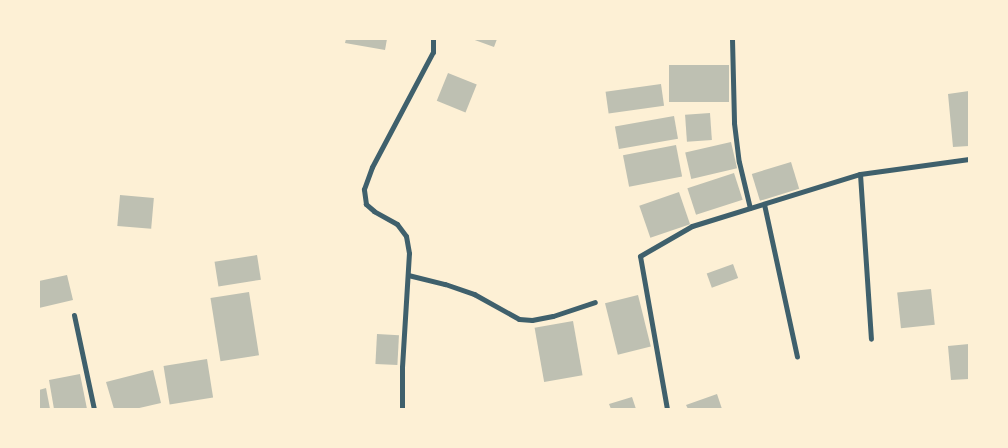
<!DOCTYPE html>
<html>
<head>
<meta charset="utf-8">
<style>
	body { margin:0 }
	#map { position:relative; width:1008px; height:448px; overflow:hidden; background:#fdf0d5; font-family:"DejaVu Sans",sans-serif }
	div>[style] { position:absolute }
	.building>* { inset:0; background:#bec0b2; transform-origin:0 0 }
	.minor>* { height:5px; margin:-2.5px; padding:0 2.5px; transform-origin:2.5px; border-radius:2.5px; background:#3f606c }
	span { translate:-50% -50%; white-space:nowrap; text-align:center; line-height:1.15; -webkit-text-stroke:5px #fdf0d5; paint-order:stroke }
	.frame { position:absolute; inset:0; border:40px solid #fdf0d5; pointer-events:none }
</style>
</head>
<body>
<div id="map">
	<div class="building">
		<i style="clip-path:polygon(346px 39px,387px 39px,385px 50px,345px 43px)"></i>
		<i style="clip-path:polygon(472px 39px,497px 39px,494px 47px)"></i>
		<i style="left:669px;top:65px;width:60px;height:37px"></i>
		<i style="left:448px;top:73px;width:31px;height:30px;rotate:22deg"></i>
		<i style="left:661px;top:84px;width:22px;height:56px;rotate:82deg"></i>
		<i style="clip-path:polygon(969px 91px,969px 146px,953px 147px,948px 94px)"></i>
		<i style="left:710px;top:113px;width:27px;height:25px;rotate:86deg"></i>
		<i style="left:674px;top:116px;width:23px;height:60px;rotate:80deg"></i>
		<i style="left:731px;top:142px;width:27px;height:47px;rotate:77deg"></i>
		<i style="left:676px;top:145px;width:32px;height:54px;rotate:79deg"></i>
		<i style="left:791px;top:162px;width:28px;height:41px;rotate:73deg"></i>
		<i style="left:734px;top:173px;width:28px;height:49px;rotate:72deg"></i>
		<i style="left:679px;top:192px;width:34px;height:42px;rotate:71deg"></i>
		<i style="left:120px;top:195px;width:34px;height:31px;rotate:5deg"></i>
		<i style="left:257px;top:255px;width:25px;height:43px;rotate:81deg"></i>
		<i style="left:733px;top:264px;width:15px;height:28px;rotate:70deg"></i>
		<i style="clip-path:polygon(67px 275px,73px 300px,39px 308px,39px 281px)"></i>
		<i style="left:931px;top:289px;width:36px;height:34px;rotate:84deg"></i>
		<i style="left:249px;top:292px;width:64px;height:39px;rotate:81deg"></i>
		<i style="left:638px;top:295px;width:53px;height:34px;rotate:76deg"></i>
		<i style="left:573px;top:321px;width:55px;height:39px;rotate:80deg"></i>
		<i style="left:377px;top:334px;width:22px;height:30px;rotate:3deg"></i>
		<i style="clip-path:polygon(969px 344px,969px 379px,951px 380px,948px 346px)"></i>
		<i style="left:207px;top:359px;width:39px;height:44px;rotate:81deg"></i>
		<i style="clip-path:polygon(153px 370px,161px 403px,135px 409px,114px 409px,106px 382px)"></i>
		<i style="clip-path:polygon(80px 374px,87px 409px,54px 409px,49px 380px)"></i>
		<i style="clip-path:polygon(46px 388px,50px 409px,39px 409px,39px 390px)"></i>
		<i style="clip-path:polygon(717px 394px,722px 409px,688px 409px,686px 405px)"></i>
		<i style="clip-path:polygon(632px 397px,636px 409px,611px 409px,609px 404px)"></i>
	</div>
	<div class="minor">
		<i style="left:732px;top:39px;width:84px;rotate:88.6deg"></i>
		<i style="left:734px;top:123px;width:39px;rotate:83deg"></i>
		<i style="left:739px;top:162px;width:47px;rotate:76.6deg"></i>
		<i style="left:860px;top:174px;width:165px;rotate:86.2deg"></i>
		<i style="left:764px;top:204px;width:156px;rotate:77.8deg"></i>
		<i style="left:408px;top:275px;width:38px;rotate:14deg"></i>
		<i style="left:445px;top:284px;width:31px;rotate:19deg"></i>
		<i style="left:474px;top:294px;width:51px;rotate:29.1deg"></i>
		<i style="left:519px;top:319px;width:13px;rotate:4deg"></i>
		<i style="left:532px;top:320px;width:21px;rotate:-11deg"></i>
		<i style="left:553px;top:316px;width:44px;rotate:-18.4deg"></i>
		<i style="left:74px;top:315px;width:96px;rotate:78deg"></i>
		<i style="left:402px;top:409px;width:42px;rotate:-90deg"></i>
		<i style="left:402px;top:367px;width:114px;rotate:-86.5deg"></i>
		<i style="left:409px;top:253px;width:17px;rotate:-100deg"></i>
		<i style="left:406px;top:236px;width:15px;rotate:-127deg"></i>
		<i style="left:397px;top:224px;width:26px;rotate:-151deg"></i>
		<i style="left:374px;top:211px;width:11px;rotate:-139deg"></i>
		<i style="left:366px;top:204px;width:15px;rotate:-98deg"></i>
		<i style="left:364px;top:189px;width:23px;rotate:-70deg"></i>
		<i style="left:372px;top:167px;width:130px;rotate:-62.1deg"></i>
		<i style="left:433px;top:52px;width:13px;rotate:-90deg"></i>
		<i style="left:667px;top:409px;width:155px;rotate:-100deg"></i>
		<i style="left:640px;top:256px;width:60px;rotate:-30deg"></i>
		<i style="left:692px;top:226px;width:176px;rotate:-17.2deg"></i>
		<i style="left:860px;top:174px;width:110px;rotate:-7.8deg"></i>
	</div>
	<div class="frame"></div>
</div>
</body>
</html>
